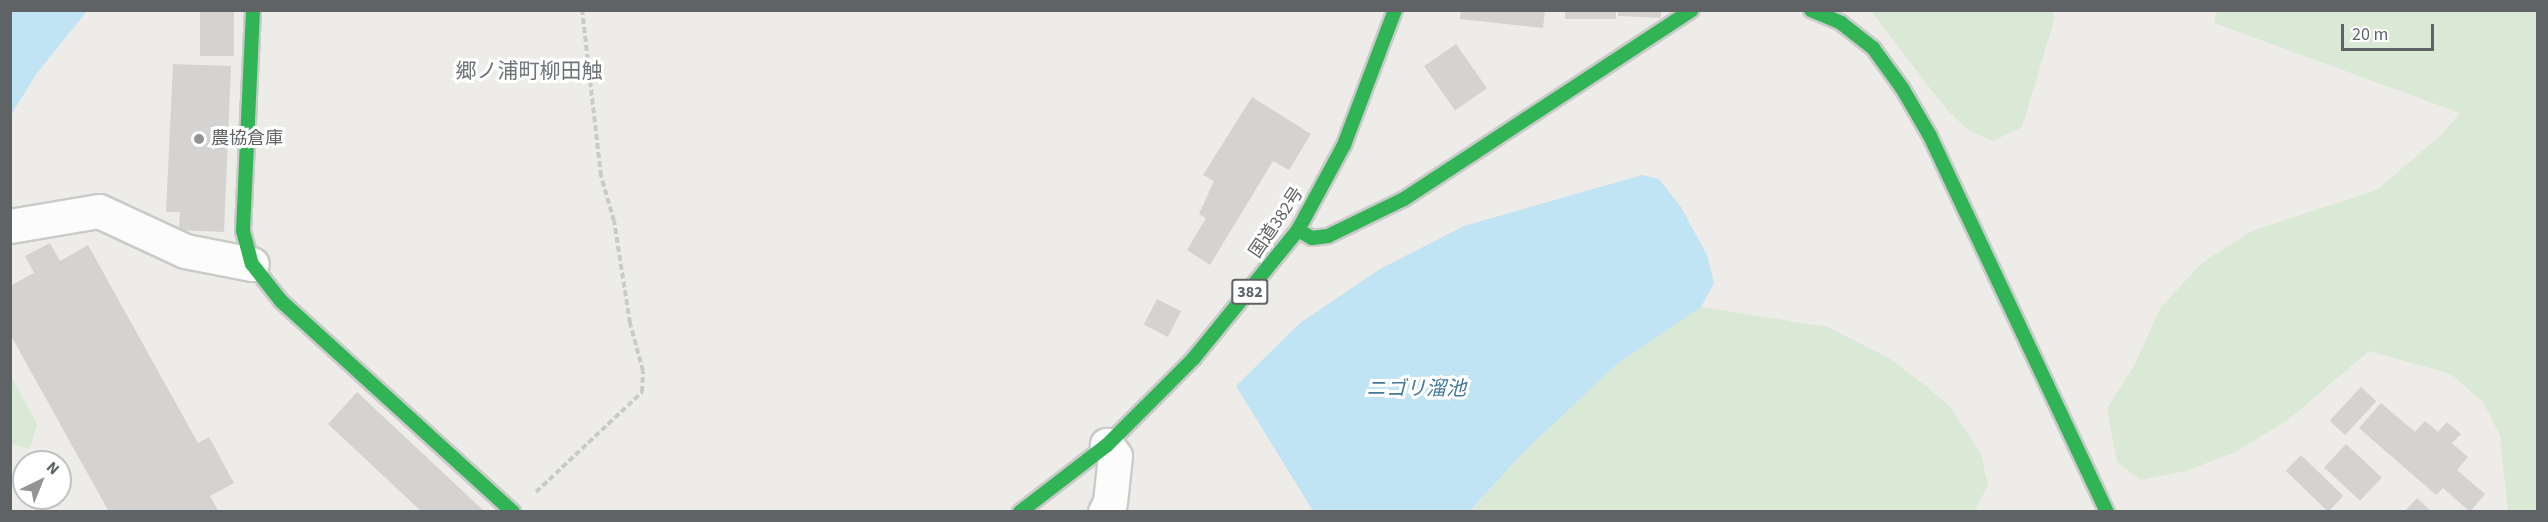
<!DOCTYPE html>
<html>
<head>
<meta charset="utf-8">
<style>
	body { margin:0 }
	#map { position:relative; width:2548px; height:522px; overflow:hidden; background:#edece9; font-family:"Source Sans 3","Noto Sans JP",sans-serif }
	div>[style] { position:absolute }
	.green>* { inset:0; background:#dae8d6 }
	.water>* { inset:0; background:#c1e4f4 }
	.building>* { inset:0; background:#d4d3d2; transform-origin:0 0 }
	.path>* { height:4px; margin-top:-2px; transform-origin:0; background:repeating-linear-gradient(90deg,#c7ccc9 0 6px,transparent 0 9px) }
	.roads { filter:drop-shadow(2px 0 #cacac9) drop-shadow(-2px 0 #cacac9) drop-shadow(0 2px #cacac9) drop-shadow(0 -2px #cacac9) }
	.street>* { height:33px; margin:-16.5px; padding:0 16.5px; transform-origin:16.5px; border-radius:16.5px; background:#fcfcfc }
	.fast>* { height:14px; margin:-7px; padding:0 7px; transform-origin:7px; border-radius:7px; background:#30b455 }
	.dots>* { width:16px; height:16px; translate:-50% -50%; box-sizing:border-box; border:3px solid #fff; border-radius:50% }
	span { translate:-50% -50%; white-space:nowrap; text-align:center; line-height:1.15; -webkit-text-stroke:6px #fff; paint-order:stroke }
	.shield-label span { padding:2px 4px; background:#fff; border:2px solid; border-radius:4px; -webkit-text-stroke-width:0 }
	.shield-label { font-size:16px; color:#5f6366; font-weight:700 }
	.poi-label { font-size:18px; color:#5f6366 }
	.left { translate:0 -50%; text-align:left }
	.street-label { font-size:18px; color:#5f6366 }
	.water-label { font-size:20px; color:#44789a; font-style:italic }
	.quarter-label { font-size:21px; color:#707578 }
	.frame { position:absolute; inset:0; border:12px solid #5f6366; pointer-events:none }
	.north { position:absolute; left:12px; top:450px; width:60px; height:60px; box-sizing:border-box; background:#fff; border:2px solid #bfc1c2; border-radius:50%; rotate:43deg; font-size:16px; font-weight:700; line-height:24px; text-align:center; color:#5f6366 }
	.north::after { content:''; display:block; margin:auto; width:21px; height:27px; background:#919394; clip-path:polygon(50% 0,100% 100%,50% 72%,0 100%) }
	.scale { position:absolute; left:2341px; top:24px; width:93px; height:27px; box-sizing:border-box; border:3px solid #5f6366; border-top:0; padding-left:8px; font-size:18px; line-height:21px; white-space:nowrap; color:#5f6366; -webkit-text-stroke:4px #fff; paint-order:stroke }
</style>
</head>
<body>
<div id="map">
	<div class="green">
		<i style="clip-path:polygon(1871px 11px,2051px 11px,2055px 17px,2022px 127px,1993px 141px,1968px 130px,1946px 109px)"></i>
		<i style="clip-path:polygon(2217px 11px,2537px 11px,2537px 511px,2508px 511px,2500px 435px,2483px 402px,2451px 374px,2369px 351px,2288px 420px,2235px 452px,2186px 471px,2141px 480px,2117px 462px,2107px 408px,2134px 366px,2161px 307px,2202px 263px,2252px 231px,2377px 190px,2441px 135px,2460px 113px,2214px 23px)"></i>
		<i style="clip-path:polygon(1701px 307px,1828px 327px,1887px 357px,1927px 387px,1950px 407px,1981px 454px,1988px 486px,1974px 511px,1470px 512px,1523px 453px,1617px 364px)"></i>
		<i style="clip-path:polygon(10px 374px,37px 424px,30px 449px,11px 444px)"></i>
	</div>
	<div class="water">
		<i style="clip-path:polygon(11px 10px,87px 11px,37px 73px,11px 115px)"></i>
		<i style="clip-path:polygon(1642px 175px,1659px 179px,1681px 207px,1707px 255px,1714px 283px,1701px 307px,1617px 364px,1523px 453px,1470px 511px,1313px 511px,1236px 386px,1300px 323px,1380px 269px,1464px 226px)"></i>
	</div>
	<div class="building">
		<i style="left:200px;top:10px;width:34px;height:46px"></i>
		<i style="clip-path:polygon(1461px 10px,1545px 10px,1543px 28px,1460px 19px)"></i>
		<i style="left:1565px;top:10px;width:51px;height:9px"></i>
		<i style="clip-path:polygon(1618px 10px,1661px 10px,1661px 18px,1618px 16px)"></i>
		<i style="left:1456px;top:44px;width:54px;height:39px;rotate:55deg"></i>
		<i style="clip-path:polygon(173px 64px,231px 66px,224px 232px,179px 230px,180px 212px,166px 212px)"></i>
		<i style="clip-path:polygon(1252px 97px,1311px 134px,1289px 170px,1273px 161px,1210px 265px,1187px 250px,1206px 218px,1199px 214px,1214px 181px,1203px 175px)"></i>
		<i style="clip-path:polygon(50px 243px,60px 261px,88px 245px,198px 443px,209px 437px,234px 483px,210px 496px,219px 512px,109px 512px,10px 334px,10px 286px,34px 273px,25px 256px)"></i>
		<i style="left:1157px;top:299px;width:27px;height:29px;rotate:27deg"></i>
		<i style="left:2361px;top:387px;width:21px;height:46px;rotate:43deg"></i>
		<i style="clip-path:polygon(357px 392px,485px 512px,422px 512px,328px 424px)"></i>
		<i style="clip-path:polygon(2381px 403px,2415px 432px,2425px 421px,2438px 432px,2447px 422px,2461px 434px,2452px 443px,2468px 457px,2457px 470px,2485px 494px,2470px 512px,2443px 488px,2436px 495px,2359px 428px)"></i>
		<i style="left:2346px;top:444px;width:49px;height:32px;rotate:43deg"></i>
		<i style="left:2301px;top:455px;width:59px;height:22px;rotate:44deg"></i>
		<i style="clip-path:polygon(2417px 498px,2432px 512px,2404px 512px)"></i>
	</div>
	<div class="path">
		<i style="left:536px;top:492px;width:146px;rotate:-43.3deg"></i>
		<i style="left:642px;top:392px;width:21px;rotate:-87deg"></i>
		<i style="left:643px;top:371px;width:50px;rotate:-105.2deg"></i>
		<i style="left:630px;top:323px;width:103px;rotate:-98.9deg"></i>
		<i style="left:614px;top:221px;width:47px;rotate:-106.1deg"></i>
		<i style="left:601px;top:176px;width:167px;rotate:-96.5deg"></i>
	</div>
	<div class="roads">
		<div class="street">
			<i style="left:10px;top:226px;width:90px;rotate:-9.6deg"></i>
			<i style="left:99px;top:211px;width:95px;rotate:24.9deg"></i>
			<i style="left:185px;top:251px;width:68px;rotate:11deg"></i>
			<i style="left:1105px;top:512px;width:11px;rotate:-63deg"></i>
			<i style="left:1110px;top:502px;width:46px;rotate:-83.8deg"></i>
			<i style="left:1115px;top:456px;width:14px;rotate:-126deg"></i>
		</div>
		<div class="fast">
			<i style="left:253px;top:10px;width:221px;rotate:92.6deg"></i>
			<i style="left:243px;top:231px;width:34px;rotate:75deg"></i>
			<i style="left:252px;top:264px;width:47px;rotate:51.9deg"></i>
			<i style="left:281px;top:301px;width:314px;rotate:42.3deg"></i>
			<i style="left:1811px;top:10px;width:33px;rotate:23deg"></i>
			<i style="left:1841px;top:23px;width:41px;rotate:38deg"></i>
			<i style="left:1873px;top:48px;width:49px;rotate:54.1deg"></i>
			<i style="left:1902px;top:88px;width:56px;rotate:59.7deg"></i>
			<i style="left:1930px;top:136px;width:416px;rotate:64.8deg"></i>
			<i style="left:1298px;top:230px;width:16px;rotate:30deg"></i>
			<i style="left:1312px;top:238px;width:16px;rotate:-7deg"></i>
			<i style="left:1328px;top:236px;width:85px;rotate:-26deg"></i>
			<i style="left:1404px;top:199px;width:344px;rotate:-33.3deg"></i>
			<i style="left:1020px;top:512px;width:110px;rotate:-37.6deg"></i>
			<i style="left:1107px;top:445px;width:123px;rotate:-45deg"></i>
			<i style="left:1194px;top:358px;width:165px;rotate:-50.9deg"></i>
			<i style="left:1298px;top:230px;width:97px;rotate:-61.6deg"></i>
			<i style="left:1344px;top:145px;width:144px;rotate:-69.3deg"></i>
		</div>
	</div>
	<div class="dots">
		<i style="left:199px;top:139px;background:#919394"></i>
	</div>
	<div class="shield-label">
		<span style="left:1250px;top:292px">382</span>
	</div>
	<div class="poi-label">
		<span class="left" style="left:211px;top:139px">農協倉庫</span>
	</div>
	<div class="street-label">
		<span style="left:1277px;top:223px;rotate:-56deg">国道382号</span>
	</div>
	<div class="water-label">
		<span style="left:1416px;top:389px">ニゴリ溜池</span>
	</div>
	<div class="quarter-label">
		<span style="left:529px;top:71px">郷ノ浦町柳田触</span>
	</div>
	<div class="frame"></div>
	<div class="north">N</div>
	<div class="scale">20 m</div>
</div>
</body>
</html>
